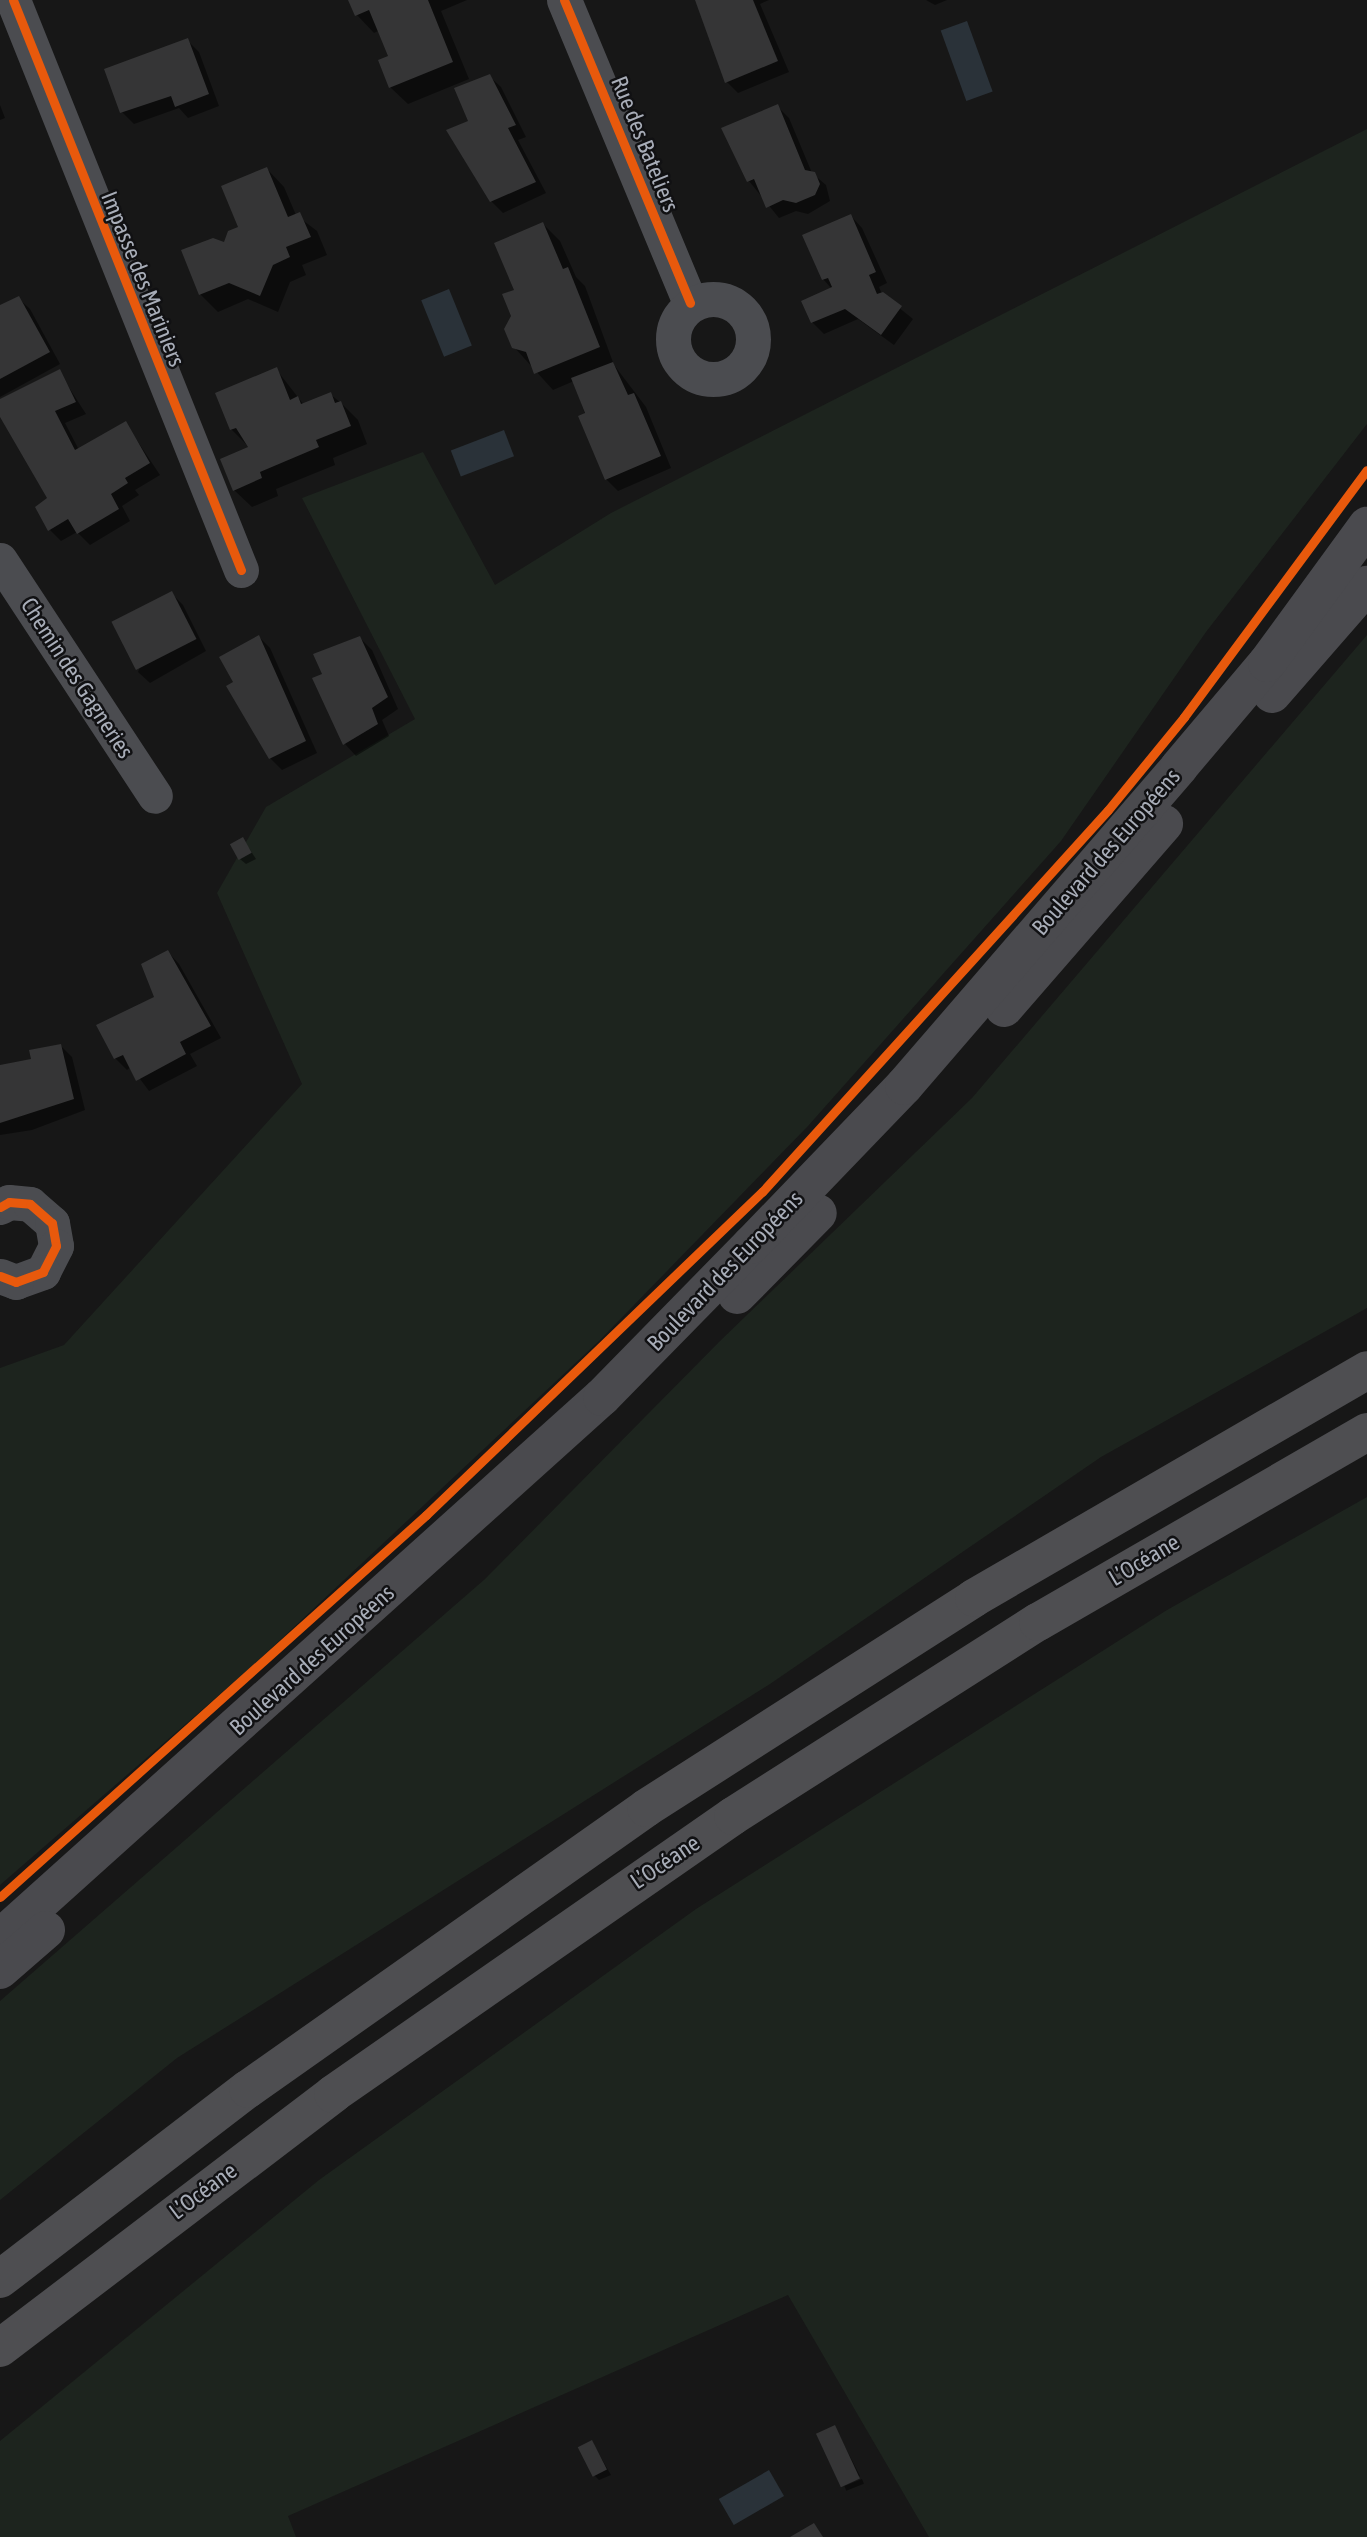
<!DOCTYPE html>
<html>
<head>
<meta charset="utf-8">
<style>
	body { margin:0 }
	#map { position:relative; width:1367px; height:2537px; overflow:hidden; background:#171717; font-family:"Asap Condensed",sans-serif }
	div>[style] { position:absolute }
	.green>* { inset:0; background:#1d241e }
	.water>* { inset:0; background:#2a3239; transform-origin:0 0 }
	.shadow>* { inset:0; background:#0007; transform-origin:0 0 }
	.building>* { inset:0; background:#353536; transform-origin:0 0 }
	.street>* { height:35px; margin:-17.5px; padding:0 17.5px; transform-origin:17.5px; border-radius:17.5px; background:#4b4c50 }
	.street>.ring { margin:-17.5px; padding:0; box-sizing:content-box; background:none; border:35px solid #4b4c50; border-radius:50% }
	.secondary>* { height:38px; margin:-19px; padding:0 19px; transform-origin:19px; border-radius:19px; background:#4a4a4e }
	.highway>* { height:38px; margin:-19px; padding:0 19px; transform-origin:19px; border-radius:19px; background:#4e4e51 }
	.cycleway>* { height:9px; margin:-4.5px; padding:0 4.5px; transform-origin:4.5px; border-radius:4.5px; background:#e8590c }
	span { translate:-50% -50%; white-space:nowrap; text-align:center; line-height:1.15; -webkit-text-stroke:5px #111113; paint-order:stroke }
	.street-label { font-size:23px; color:#a8adb8 }
</style>
</head>
<body>
<div id="map">
	<div class="green">
		<i style="clip-path:polygon(1367px 129px,1367px 424px,1206px 632px,1061px 841px,808px 1126px,600px 1340px,248px 1670px,0 1885px,0 1368px,64px 1345px,302px 1084px,217px 893px,266px 807px,415px 719px,302px 498px,423px 452px,495px 585px,611px 513px)"></i>
		<i style="clip-path:polygon(1367px 635px,1367px 1308px,1101px 1457px,770px 1684px,177px 2058px,0 2200px,0 2001px,485px 1579px,720px 1341px,972px 1098px)"></i>
		<i style="clip-path:polygon(1367px 1497px,1367px 2537px,929px 2537px,788px 2295px,288px 2516px,296px 2537px,0 2537px,0 2441px,319px 2180px,696px 1909px,1167px 1610px)"></i>
	</div>
	<div class="water">
		<i style="left:967px;top:21px;width:75px;height:28px;rotate:70deg"></i>
		<i style="left:449px;top:289px;width:61px;height:30px;rotate:68deg"></i>
		<i style="left:504px;top:430px;width:28px;height:57px;rotate:69deg"></i>
		<i style="left:769px;top:2470px;width:30px;height:58px;rotate:60deg"></i>
	</div>
	<div class="shadow">
		<i style="clip-path:polygon(350px 0,467px 0,441px 11px,469px 79px,408px 104px,390px 87px,390px 57px,380px 30px,374px 33px,357px 15px)"></i>
		<i style="clip-path:polygon(696px 0,769px 0,760px 4px,789px 72px,738px 93px,727px 82px)"></i>
		<i style="clip-path:polygon(926px 0,947px 0,935px 5px)"></i>
		<i style="clip-path:polygon(187px 40px,199px 52px,219px 106px,188px 118px,179px 108px,134px 124px,122px 112px)"></i>
		<i style="clip-path:polygon(489px 76px,501px 87px,526px 137px,518px 140px,546px 193px,503px 213px,491px 201px,470px 122px)"></i>
		<i style="clip-path:polygon(0 105px,5px 118px,0 120px)"></i>
		<i style="clip-path:polygon(777px 106px,789px 118px,812px 173px,826px 185px,830px 201px,808px 214px,796px 211px,779px 218px,749px 181px)"></i>
		<i style="clip-path:polygon(267px 169px,284px 187px,296px 215px,317px 231px,327px 255px,302px 265px,306px 275px,290px 282px,278px 312px,248px 299px,218px 312px,200px 294px,225px 244px,240px 228px)"></i>
		<i style="clip-path:polygon(851px 216px,862px 228px,887px 283px,879px 287px,882px 294px,913px 319px,894px 345px,858px 319px,824px 334px,812px 322px,832px 289px,823px 279px)"></i>
		<i style="clip-path:polygon(543px 224px,560px 241px,576px 277px,585px 286px,614px 365px,646px 407px,671px 468px,618px 491px,606px 479px,574px 381px,553px 390px,514px 347px,516px 291px)"></i>
		<i style="clip-path:polygon(18px 298px,30px 309px,60px 364px,0 397px,0 307px)"></i>
		<i style="clip-path:polygon(276px 369px,304px 405px,330px 394px,341px 403px,358px 420px,367px 444px,333px 458px,335px 465px,276px 489px,278px 496px,252px 507px,234px 490px,250px 448px,231px 429px)"></i>
		<i style="clip-path:polygon(59px 372px,86px 414px,65px 423px,79px 450px,126px 424px,160px 475px,135px 490px,139px 495px,122px 506px,130px 521px,90px 545px,77px 532px,61px 541px,50px 530px,50px 498px,0 413px,0 401px)"></i>
		<i style="clip-path:polygon(171px 593px,183px 605px,206px 651px,150px 683px,138px 672px)"></i>
		<i style="clip-path:polygon(259px 637px,270px 648px,317px 753px,282px 770px,270px 758px,235px 683px)"></i>
		<i style="clip-path:polygon(360px 638px,372px 650px,398px 709px,382px 720px,389px 736px,356px 756px,345px 744px,315px 679px,325px 675px)"></i>
		<i style="clip-path:polygon(243px 839px,256px 859px,246px 864px,240px 859px)"></i>
		<i style="clip-path:polygon(168px 952px,179px 964px,221px 1038px,190px 1054px,197px 1066px,149px 1091px,131px 1067px,127px 1070px,115px 1058px,156px 998px)"></i>
		<i style="clip-path:polygon(61px 1046px,72px 1057px,85px 1110px,32px 1130px,0 1135px,0 1066px,33px 1060px)"></i>
		<i style="clip-path:polygon(835px 2427px,860px 2476px,843px 2484px)"></i>
		<i style="clip-path:polygon(592px 2442px,611px 2475px,599px 2480px,594px 2475px)"></i>
		<i style="left:862px;top:2479px;width:5px;height:19px;rotate:68deg"></i>
	</div>
	<div class="building">
		<i style="clip-path:polygon(348px 0,428px 0,453px 62px,389px 88px,378px 60px,388px 56px,369px 10px,355px 16px)"></i>
		<i style="clip-path:polygon(695px 0,753px 0,778px 61px,725px 83px)"></i>
		<i style="clip-path:polygon(188px 38px,209px 94px,175px 107px,171px 96px,120px 113px,104px 69px)"></i>
		<i style="clip-path:polygon(490px 74px,516px 125px,508px 128px,536px 182px,490px 202px,446px 130px,468px 121px,454px 88px)"></i>
		<i style="clip-path:polygon(778px 104px,805px 170px,815px 172px,820px 184px,815px 195px,796px 203px,783px 200px,766px 208px,754px 179px,747px 182px,721px 128px)"></i>
		<i style="clip-path:polygon(267px 167px,288px 217px,300px 212px,311px 237px,286px 247px,290px 257px,273px 265px,260px 296px,229px 283px,199px 295px,181px 250px,213px 238px,224px 242px,228px 231px,238px 227px,221px 186px)"></i>
		<i style="clip-path:polygon(851px 214px,876px 272px,869px 275px,877px 294px,883px 292px,902px 306px,881px 335px,845px 309px,811px 323px,801px 301px,832px 287px,828px 278px,822px 280px,802px 235px)"></i>
		<i style="clip-path:polygon(543px 222px,563px 269px,568px 267px,600px 347px,534px 374px,526px 352px,512px 348px,504px 329px,511px 316px,502px 294px,514px 290px,494px 243px)"></i>
		<i style="clip-path:polygon(19px 296px,50px 352px,0 379px,0 305px)"></i>
		<i style="clip-path:polygon(613px 362px,628px 395px,634px 393px,661px 456px,605px 480px,578px 416px,585px 413px,571px 378px)"></i>
		<i style="clip-path:polygon(277px 367px,290px 400px,298px 396px,301px 404px,331px 392px,335px 403px,341px 401px,351px 426px,316px 440px,319px 447px,260px 472px,262px 478px,233px 491px,220px 459px,248px 447px,236px 428px,230px 430px,215px 393px)"></i>
		<i style="clip-path:polygon(60px 369px,76px 402px,55px 411px,75px 450px,126px 421px,150px 463px,125px 478px,128px 483px,111px 494px,119px 509px,77px 534px,68px 519px,48px 531px,35px 507px,47px 498px,0 417px,0 399px)"></i>
		<i style="left:172px;top:591px;width:54px;height:68px;rotate:63deg"></i>
		<i style="clip-path:polygon(259px 635px,306px 741px,269px 759px,226px 686px,233px 682px,219px 657px)"></i>
		<i style="clip-path:polygon(360px 636px,388px 697px,372px 708px,378px 724px,343px 745px,312px 678px,322px 674px,313px 654px)"></i>
		<i style="left:243px;top:837px;width:18px;height:15px;rotate:61deg"></i>
		<i style="clip-path:polygon(168px 950px,211px 1026px,180px 1042px,186px 1054px,136px 1081px,123px 1055px,114px 1059px,96px 1025px,154px 997px,141px 964px)"></i>
		<i style="clip-path:polygon(61px 1044px,74px 1099px,0 1123px,0 1065px,31px 1059px,29px 1050px)"></i>
		<i style="left:835px;top:2425px;width:59px;height:21px;rotate:65deg"></i>
		<i style="left:592px;top:2440px;width:33px;height:16px;rotate:63deg"></i>
		<i style="clip-path:polygon(814px 2523px,823px 2537px,790px 2537px)"></i>
	</div>
	<div class="street">
		<i style="left:13px;top:0;width:614px;rotate:68.2deg"></i>
		<i style="left:564px;top:0;width:328px;rotate:67.4deg"></i>
		<i class="ring" style="left:673px;top:299px;width:45px;height:45px"></i>
		<i style="left:0;top:560px;width:282px;rotate:56.7deg"></i>
		<i style="left:0;top:1207px;width:10px;rotate:-29deg"></i>
		<i style="left:9px;top:1202px;width:21px;rotate:5deg"></i>
		<i style="left:30px;top:1204px;width:29px;rotate:41deg"></i>
		<i style="left:52px;top:1223px;width:23px;rotate:80deg"></i>
		<i style="left:56px;top:1246px;width:29px;rotate:117deg"></i>
		<i style="left:43px;top:1272px;width:29px;rotate:160deg"></i>
		<i style="left:16px;top:1282px;width:17px;rotate:-159deg"></i>
	</div>
	<div class="secondary">
		<i style="left:1272px;top:694px;width:145px;rotate:-48.9deg"></i>
		<i style="left:1004px;top:1008px;width:244px;rotate:-49deg"></i>
		<i style="left:737px;top:1295px;width:115px;rotate:-45.4deg"></i>
		<i style="left:0;top:1938px;width:809px;rotate:-41.95deg"></i>
		<i style="left:602px;top:1397px;width:213px;rotate:-45.6deg"></i>
		<i style="left:751px;top:1245px;width:221px;rotate:-46.1deg"></i>
		<i style="left:904px;top:1086px;width:421px;rotate:-49.2deg"></i>
		<i style="left:1179px;top:767px;width:136px;rotate:-49.8deg"></i>
		<i style="left:1267px;top:663px;width:170px;rotate:-53.9deg"></i>
		<i style="left:0;top:1970px;width:61px;rotate:-41deg"></i>
	</div>
	<div class="highway">
		<i style="left:0;top:2279px;width:312px;rotate:-37.5deg"></i>
		<i style="left:248px;top:2089px;width:487px;rotate:-35.2deg"></i>
		<i style="left:646px;top:1808px;width:389px;rotate:-32.6deg"></i>
		<i style="left:974px;top:1598px;width:454px;rotate:-30.1deg"></i>
		<i style="left:0;top:2348px;width:419px;rotate:-37.3deg"></i>
		<i style="left:333px;top:2094px;width:487px;rotate:-34.8deg"></i>
		<i style="left:733px;top:1816px;width:361px;rotate:-32.5deg"></i>
		<i style="left:1038px;top:1622px;width:380px;rotate:-30deg"></i>
	</div>
	<div class="cycleway">
		<i style="left:13px;top:0;width:614px;rotate:68.2deg"></i>
		<i style="left:564px;top:0;width:328px;rotate:67.4deg"></i>
		<i style="left:0;top:1207px;width:10px;rotate:-29deg"></i>
		<i style="left:9px;top:1202px;width:21px;rotate:5deg"></i>
		<i style="left:30px;top:1204px;width:29px;rotate:41deg"></i>
		<i style="left:52px;top:1223px;width:23px;rotate:80deg"></i>
		<i style="left:56px;top:1246px;width:29px;rotate:117deg"></i>
		<i style="left:43px;top:1272px;width:29px;rotate:160deg"></i>
		<i style="left:16px;top:1282px;width:17px;rotate:-159deg"></i>
		<i style="left:0;top:1897px;width:572px;rotate:-41.88deg"></i>
		<i style="left:426px;top:1515px;width:466px;rotate:-43.9deg"></i>
		<i style="left:762px;top:1192px;width:515px;rotate:-47.83deg"></i>
		<i style="left:1108px;top:810px;width:120px;rotate:-50.7deg"></i>
		<i style="left:1184px;top:717px;width:307px;rotate:-53.5deg"></i>
	</div>
	<div class="street-label">
		<span style="left:645px;top:144px;rotate:68deg">Rue des Bateliers</span>
		<span style="left:143px;top:279px;rotate:68deg">Impasse des Mariniers</span>
		<span style="left:77px;top:678px;rotate:57deg">Chemin des Gagneries</span>
		<span style="left:1106px;top:852px;rotate:-49deg">Boulevard des Européens</span>
		<span style="left:725px;top:1271px;rotate:-46deg">Boulevard des Européens</span>
		<span style="left:1144px;top:1560px;rotate:-31deg">L’Océane</span>
		<span style="left:312px;top:1660px;rotate:-42deg">Boulevard des Européens</span>
		<span style="left:665px;top:1862px;rotate:-34deg">L’Océane</span>
		<span style="left:203px;top:2191px;rotate:-37deg">L’Océane</span>
	</div>
</div>
</body>
</html>
